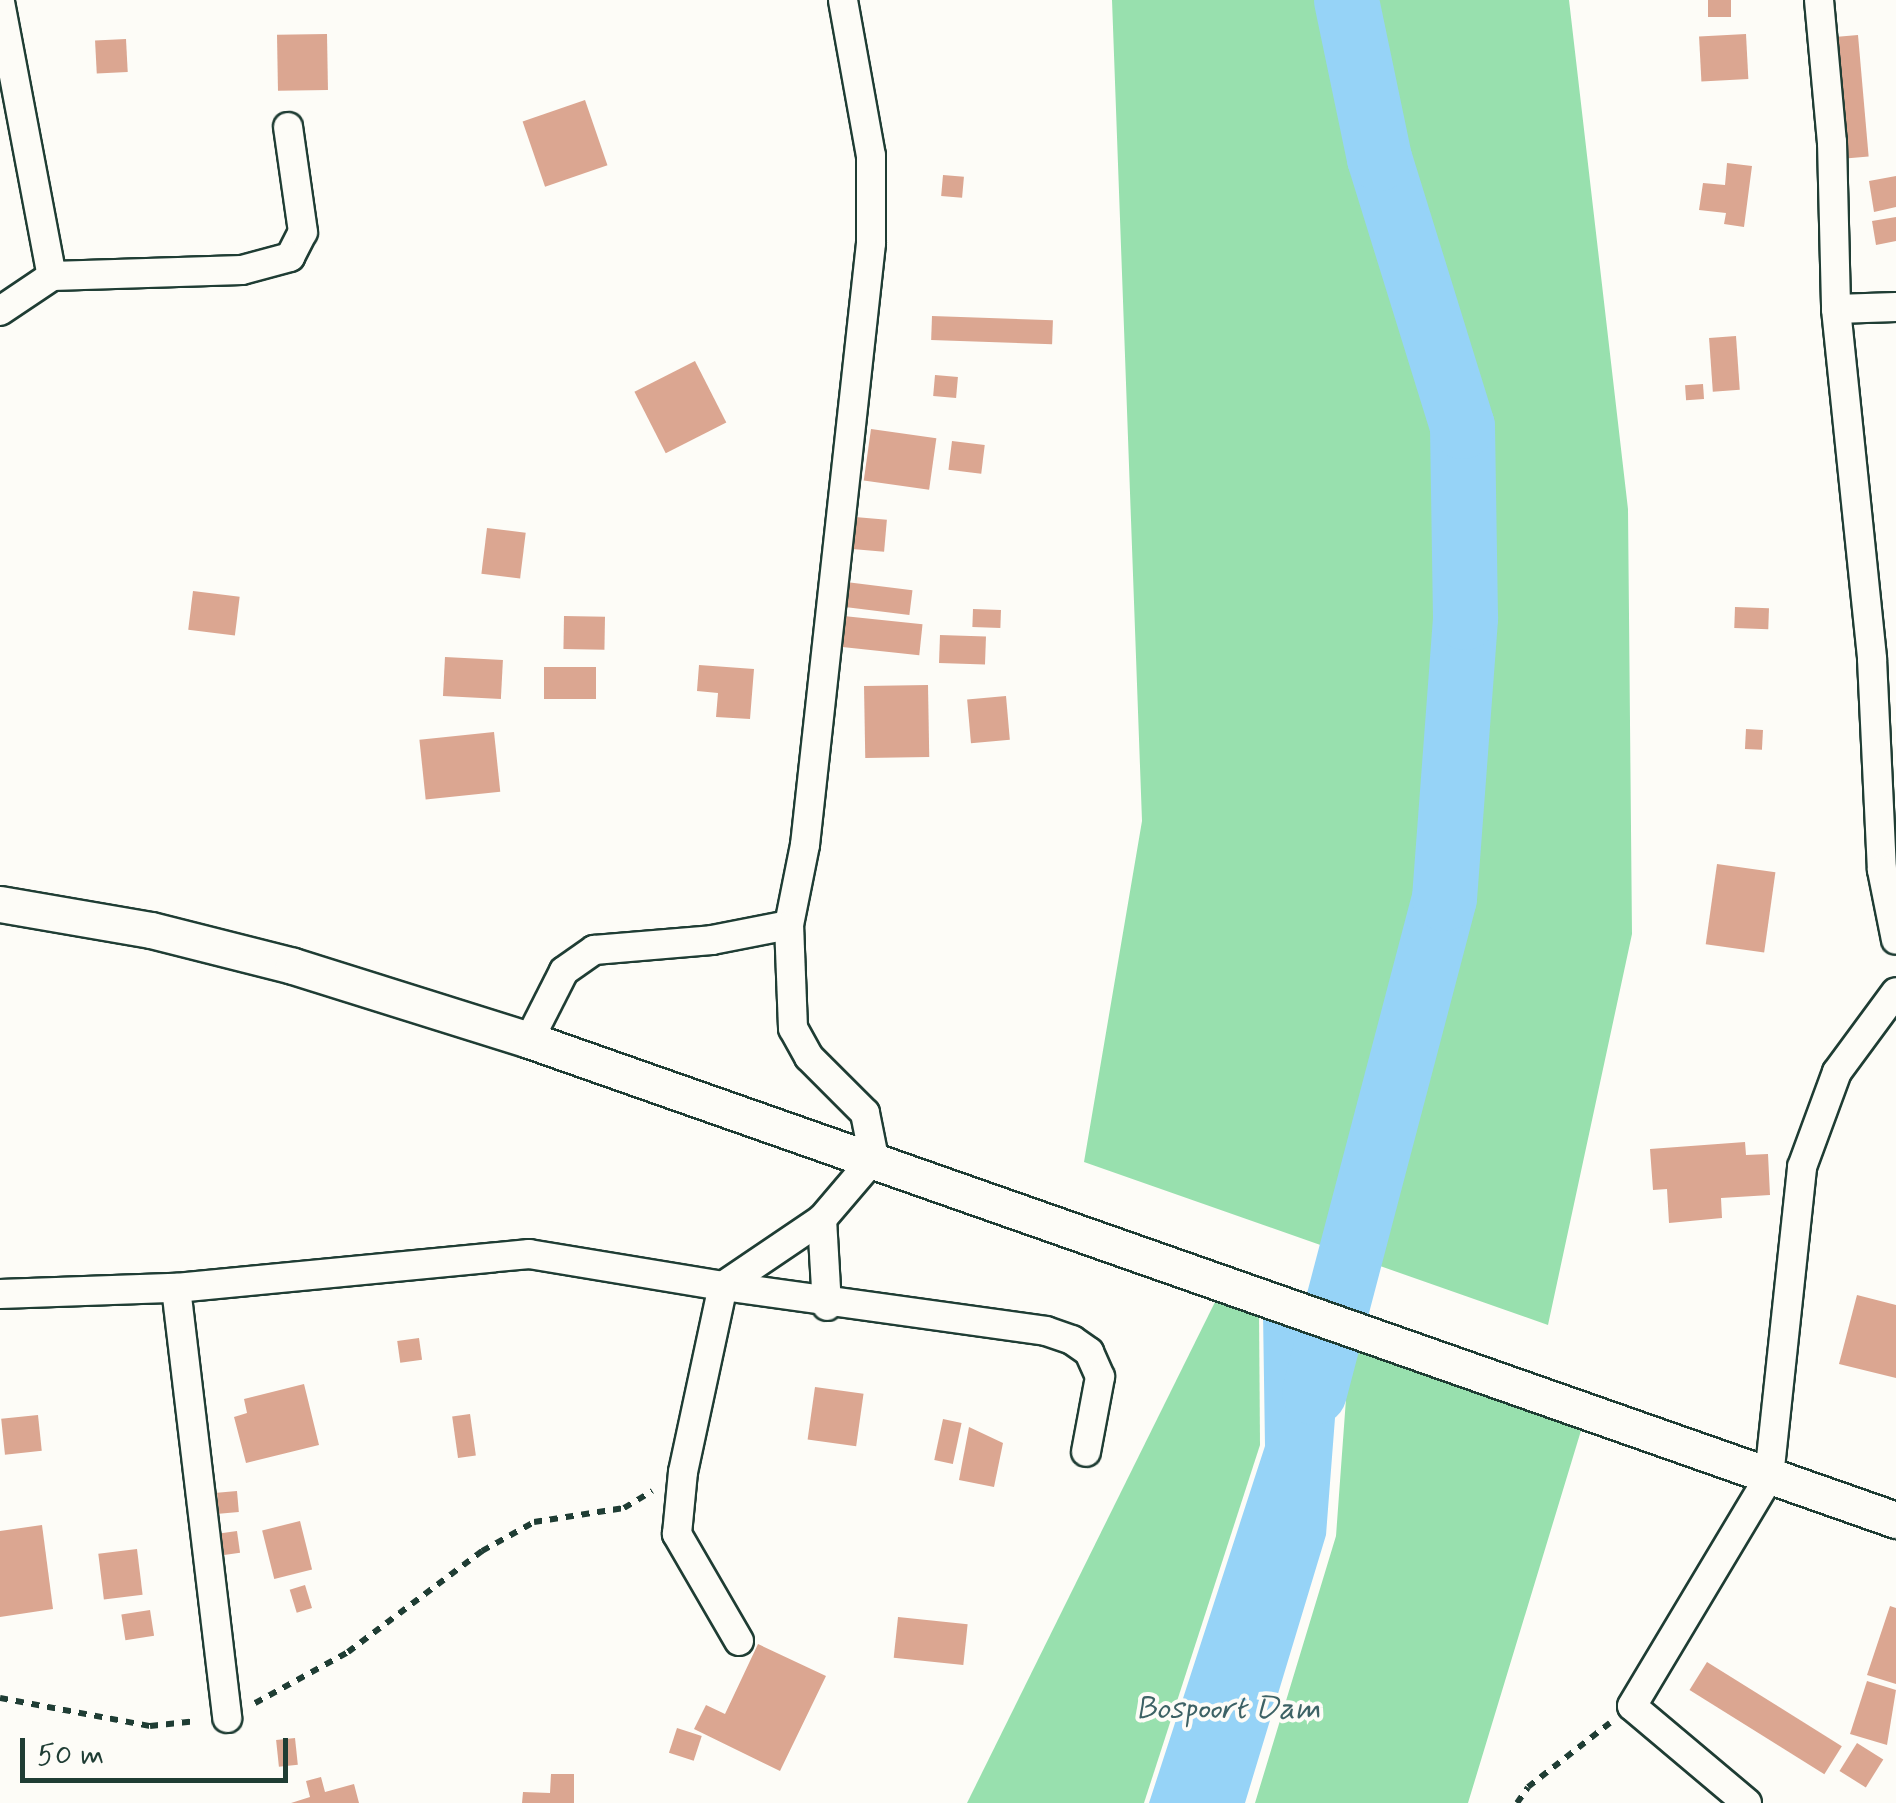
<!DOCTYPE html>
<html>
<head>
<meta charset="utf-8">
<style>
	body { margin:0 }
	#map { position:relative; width:1896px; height:1803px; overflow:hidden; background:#fdfcf7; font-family:Mynerve,sans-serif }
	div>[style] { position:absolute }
	.green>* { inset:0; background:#98e0ae }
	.water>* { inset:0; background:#96d3f7 }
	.river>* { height:65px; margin:-32.5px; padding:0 32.5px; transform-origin:32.5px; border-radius:32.5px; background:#96d3f7 }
	.building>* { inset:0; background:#dba691; transform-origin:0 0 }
	.path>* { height:6px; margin-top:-3px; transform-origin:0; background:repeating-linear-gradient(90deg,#1f3d34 0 8px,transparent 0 16px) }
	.roads { filter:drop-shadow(2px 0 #1f3d34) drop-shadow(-2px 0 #1f3d34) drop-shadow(0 2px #1f3d34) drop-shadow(0 -2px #1f3d34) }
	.minor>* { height:28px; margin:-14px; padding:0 14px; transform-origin:14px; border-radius:14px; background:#fdfcf7 }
	.tertiary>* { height:35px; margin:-17.5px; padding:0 17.5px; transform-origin:17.5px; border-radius:17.5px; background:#fdfcf7 }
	span { translate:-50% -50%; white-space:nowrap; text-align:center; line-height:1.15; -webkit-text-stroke:8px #fdfcf7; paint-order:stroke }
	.water-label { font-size:32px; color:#3d6265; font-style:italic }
	.scale { position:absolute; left:20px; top:1738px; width:268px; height:45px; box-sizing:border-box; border:5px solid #1f3d34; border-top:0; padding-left:12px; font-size:30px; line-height:35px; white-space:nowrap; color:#1f3d34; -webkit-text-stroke:8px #fdfcf7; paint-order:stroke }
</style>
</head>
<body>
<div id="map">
	<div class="green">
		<i style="clip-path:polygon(1112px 0,1569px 0,1628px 509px,1632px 934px,1548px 1325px,1084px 1162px,1142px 821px)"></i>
		<i style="clip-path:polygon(1217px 1298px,1259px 1312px,1260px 1445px,1144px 1803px,967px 1803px)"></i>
		<i style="clip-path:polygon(1350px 1344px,1583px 1424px,1468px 1803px,1255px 1803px,1336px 1536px)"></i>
	</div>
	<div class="water">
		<i style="clip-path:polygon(1263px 1313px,1341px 1340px,1326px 1535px,1245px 1803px,1149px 1803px,1265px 1446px)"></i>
	</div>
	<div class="river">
		<i style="left:1314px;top:1392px;width:511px;rotate:-75.26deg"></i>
		<i style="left:1444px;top:898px;width:282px;rotate:-85.7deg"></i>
		<i style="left:1465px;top:617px;width:191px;rotate:-90.9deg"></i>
		<i style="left:1462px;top:426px;width:281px;rotate:-107.2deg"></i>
		<i style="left:1379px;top:158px;width:161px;rotate:-101.8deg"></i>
	</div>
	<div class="building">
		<i style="left:1708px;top:0;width:23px;height:17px"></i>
		<i style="left:327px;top:34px;width:56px;height:50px;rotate:89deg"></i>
		<i style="left:1746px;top:34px;width:45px;height:47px;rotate:87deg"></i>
		<i style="left:1858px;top:35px;width:122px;height:29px;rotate:85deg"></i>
		<i style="left:126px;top:39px;width:33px;height:31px;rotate:87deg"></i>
		<i style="left:585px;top:100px;width:69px;height:66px;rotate:71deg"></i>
		<i style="clip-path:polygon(1727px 163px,1752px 166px,1744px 227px,1724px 224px,1726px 213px,1699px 210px,1703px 183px,1725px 185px)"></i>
		<i style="left:943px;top:175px;width:21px;height:21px;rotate:5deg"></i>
		<i style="clip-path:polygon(1896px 176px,1896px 207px,1874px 212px,1869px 181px)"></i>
		<i style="clip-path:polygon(1896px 217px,1896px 241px,1876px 245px,1872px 221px)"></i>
		<i style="left:932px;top:316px;width:121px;height:24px;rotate:2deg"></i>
		<i style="left:1736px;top:336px;width:54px;height:27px;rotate:86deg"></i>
		<i style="left:695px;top:361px;width:69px;height:68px;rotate:63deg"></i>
		<i style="left:935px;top:375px;width:23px;height:21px;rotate:5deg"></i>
		<i style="left:1703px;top:384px;width:15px;height:18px;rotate:86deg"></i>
		<i style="left:871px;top:429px;width:66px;height:52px;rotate:8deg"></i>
		<i style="left:952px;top:441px;width:33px;height:29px;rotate:7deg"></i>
		<i style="left:855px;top:517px;width:32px;height:32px;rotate:5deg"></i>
		<i style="left:487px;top:528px;width:39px;height:46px;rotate:7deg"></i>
		<i style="left:838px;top:581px;width:75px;height:25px;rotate:7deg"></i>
		<i style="left:193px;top:591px;width:47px;height:39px;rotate:7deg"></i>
		<i style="left:1735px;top:607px;width:34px;height:21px;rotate:2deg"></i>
		<i style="left:973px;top:609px;width:28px;height:18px;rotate:2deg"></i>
		<i style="left:834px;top:615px;width:89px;height:31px;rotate:6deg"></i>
		<i style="left:564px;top:616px;width:41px;height:33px;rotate:1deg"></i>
		<i style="left:940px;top:635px;width:46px;height:28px;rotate:2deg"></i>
		<i style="left:445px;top:657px;width:58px;height:39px;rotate:3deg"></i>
		<i style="clip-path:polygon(699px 665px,754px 669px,750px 719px,716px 717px,718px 693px,697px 691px)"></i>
		<i style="left:544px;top:667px;width:52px;height:32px"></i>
		<i style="left:928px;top:685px;width:72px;height:64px;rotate:89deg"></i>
		<i style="left:1006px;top:696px;width:44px;height:39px;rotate:85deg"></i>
		<i style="left:1746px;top:729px;width:17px;height:20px;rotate:3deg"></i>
		<i style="left:494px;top:732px;width:60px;height:75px;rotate:84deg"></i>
		<i style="left:1717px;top:864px;width:59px;height:81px;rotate:8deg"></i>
		<i style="clip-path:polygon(1745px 1142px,1746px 1155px,1768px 1154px,1770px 1195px,1721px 1198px,1722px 1218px,1669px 1223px,1667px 1189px,1653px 1190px,1650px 1149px)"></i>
		<i style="clip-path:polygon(1857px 1295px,1896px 1305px,1896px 1378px,1839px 1364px)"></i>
		<i style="left:419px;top:1338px;width:22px;height:22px;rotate:82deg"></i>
		<i style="clip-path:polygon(304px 1384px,319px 1445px,246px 1463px,234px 1417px,247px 1413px,244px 1399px)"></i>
		<i style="left:815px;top:1387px;width:49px;height:53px;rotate:8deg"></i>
		<i style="left:470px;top:1414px;width:42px;height:18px;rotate:82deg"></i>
		<i style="left:38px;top:1415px;width:36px;height:37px;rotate:84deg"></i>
		<i style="left:943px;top:1419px;width:19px;height:42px;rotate:12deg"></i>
		<i style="clip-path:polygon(969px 1427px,1003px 1443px,994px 1487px,959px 1480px)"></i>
		<i style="left:237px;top:1491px;width:21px;height:20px;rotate:85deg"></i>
		<i style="left:300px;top:1521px;width:50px;height:39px;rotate:76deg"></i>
		<i style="clip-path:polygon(42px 1525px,53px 1609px,0 1617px,0 1531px)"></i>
		<i style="left:237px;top:1531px;width:22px;height:16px;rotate:82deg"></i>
		<i style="left:137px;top:1549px;width:46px;height:39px;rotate:83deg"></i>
		<i style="left:305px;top:1585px;width:24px;height:16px;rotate:73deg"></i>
		<i style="clip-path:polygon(1890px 1606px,1896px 1608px,1896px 1684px,1867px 1675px)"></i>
		<i style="left:150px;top:1610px;width:26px;height:29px;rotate:81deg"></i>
		<i style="left:898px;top:1617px;width:70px;height:41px;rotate:6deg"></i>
		<i style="clip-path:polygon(758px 1644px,826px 1676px,780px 1771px,694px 1729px,706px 1705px,725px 1714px)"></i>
		<i style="left:1707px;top:1662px;width:159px;height:33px;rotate:32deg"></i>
		<i style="clip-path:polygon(1867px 1681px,1896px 1690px,1887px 1745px,1850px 1734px)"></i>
		<i style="left:677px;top:1728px;width:26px;height:26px;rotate:18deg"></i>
		<i style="left:295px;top:1738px;width:27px;height:19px;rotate:84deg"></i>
		<i style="left:1857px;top:1743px;width:31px;height:33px;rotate:32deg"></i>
		<i style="clip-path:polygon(551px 1774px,574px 1774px,574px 1803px,522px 1803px,523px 1792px,550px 1793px)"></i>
		<i style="clip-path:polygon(321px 1777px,325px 1792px,354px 1784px,359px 1803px,291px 1803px,310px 1797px,306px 1781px)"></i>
	</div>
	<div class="path">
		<i style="left:0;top:1698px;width:153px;rotate:10.6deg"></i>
		<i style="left:150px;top:1726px;width:47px;rotate:-6.1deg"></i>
		<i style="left:255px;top:1703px;width:106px;rotate:-28.7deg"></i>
		<i style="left:348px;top:1652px;width:168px;rotate:-37deg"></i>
		<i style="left:482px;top:1551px;width:60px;rotate:-29.1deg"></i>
		<i style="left:534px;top:1522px;width:91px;rotate:-8.8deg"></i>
		<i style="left:624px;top:1508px;width:33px;rotate:-31deg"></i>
		<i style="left:1517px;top:1803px;width:19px;rotate:-55deg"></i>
		<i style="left:1528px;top:1787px;width:104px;rotate:-38deg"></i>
	</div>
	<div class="roads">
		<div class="minor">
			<i style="left:1819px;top:0;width:143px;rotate:84.8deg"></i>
			<i style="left:1832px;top:142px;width:167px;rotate:88.6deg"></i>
			<i style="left:1836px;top:309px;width:352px;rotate:84.1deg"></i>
			<i style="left:1872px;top:659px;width:211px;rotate:87.3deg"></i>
			<i style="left:1882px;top:870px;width:71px;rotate:78.7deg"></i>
			<i style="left:0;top:2px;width:279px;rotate:79.3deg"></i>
			<i style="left:1836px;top:309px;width:60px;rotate:-1.9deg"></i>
			<i style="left:0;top:311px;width:63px;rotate:-33.9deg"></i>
			<i style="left:52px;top:276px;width:190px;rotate:-1.8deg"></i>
			<i style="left:242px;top:270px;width:50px;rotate:-15.2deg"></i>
			<i style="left:290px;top:257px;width:28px;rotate:-63deg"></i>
			<i style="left:303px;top:232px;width:106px;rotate:-98.1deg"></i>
			<i style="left:529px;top:1040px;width:77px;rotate:-63.1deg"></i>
			<i style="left:564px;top:971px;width:37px;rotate:-35deg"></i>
			<i style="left:594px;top:950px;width:118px;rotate:-4.8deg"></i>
			<i style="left:712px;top:940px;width:78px;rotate:-11deg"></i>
			<i style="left:789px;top:925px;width:82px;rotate:-78.7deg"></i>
			<i style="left:805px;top:845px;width:606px;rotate:-83.74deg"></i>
			<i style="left:871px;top:243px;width:87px;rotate:-90deg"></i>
			<i style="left:871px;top:156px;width:158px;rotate:-100.2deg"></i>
			<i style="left:822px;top:1219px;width:87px;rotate:86.7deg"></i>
			<i style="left:176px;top:1288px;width:433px;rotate:83.2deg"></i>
			<i style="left:0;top:1294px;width:176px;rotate:-2deg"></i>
			<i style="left:176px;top:1288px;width:355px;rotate:-5.5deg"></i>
			<i style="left:529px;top:1254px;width:197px;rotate:9.4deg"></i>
			<i style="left:723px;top:1286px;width:120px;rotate:-34.1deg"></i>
			<i style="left:822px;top:1219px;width:80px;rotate:-49.6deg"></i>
			<i style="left:874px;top:1158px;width:46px;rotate:-101.3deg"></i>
			<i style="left:865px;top:1113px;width:79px;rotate:-135deg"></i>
			<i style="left:809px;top:1057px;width:33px;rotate:-119deg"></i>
			<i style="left:793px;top:1028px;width:103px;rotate:-92.2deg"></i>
			<i style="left:739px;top:1641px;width:124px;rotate:-120.1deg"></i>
			<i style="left:677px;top:1534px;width:62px;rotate:-84.5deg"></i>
			<i style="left:683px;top:1472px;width:190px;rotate:-77.9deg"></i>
			<i style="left:723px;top:1286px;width:326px;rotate:7.9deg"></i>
			<i style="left:1046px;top:1331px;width:28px;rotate:19deg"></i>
			<i style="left:1072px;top:1340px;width:21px;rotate:35deg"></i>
			<i style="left:1089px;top:1352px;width:27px;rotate:66deg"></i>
			<i style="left:1100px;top:1377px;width:76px;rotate:100.6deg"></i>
			<i style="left:1747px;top:1803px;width:150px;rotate:-139.9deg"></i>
			<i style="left:1632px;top:1706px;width:267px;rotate:-59.1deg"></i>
			<i style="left:1769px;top:1477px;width:312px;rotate:-83.9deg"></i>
			<i style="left:1802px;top:1167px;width:101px;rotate:-69.8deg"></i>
			<i style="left:1837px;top:1072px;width:99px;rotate:-53.6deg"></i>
		</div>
		<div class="tertiary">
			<i style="left:0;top:904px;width:153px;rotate:9.8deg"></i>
			<i style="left:151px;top:930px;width:146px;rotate:14.2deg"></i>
			<i style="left:293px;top:966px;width:247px;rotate:17.4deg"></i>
			<i style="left:529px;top:1040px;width:1449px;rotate:19.35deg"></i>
		</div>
	</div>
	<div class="water-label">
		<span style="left:1228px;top:1709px">Bospoort Dam</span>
	</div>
	<div class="scale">50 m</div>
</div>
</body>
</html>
